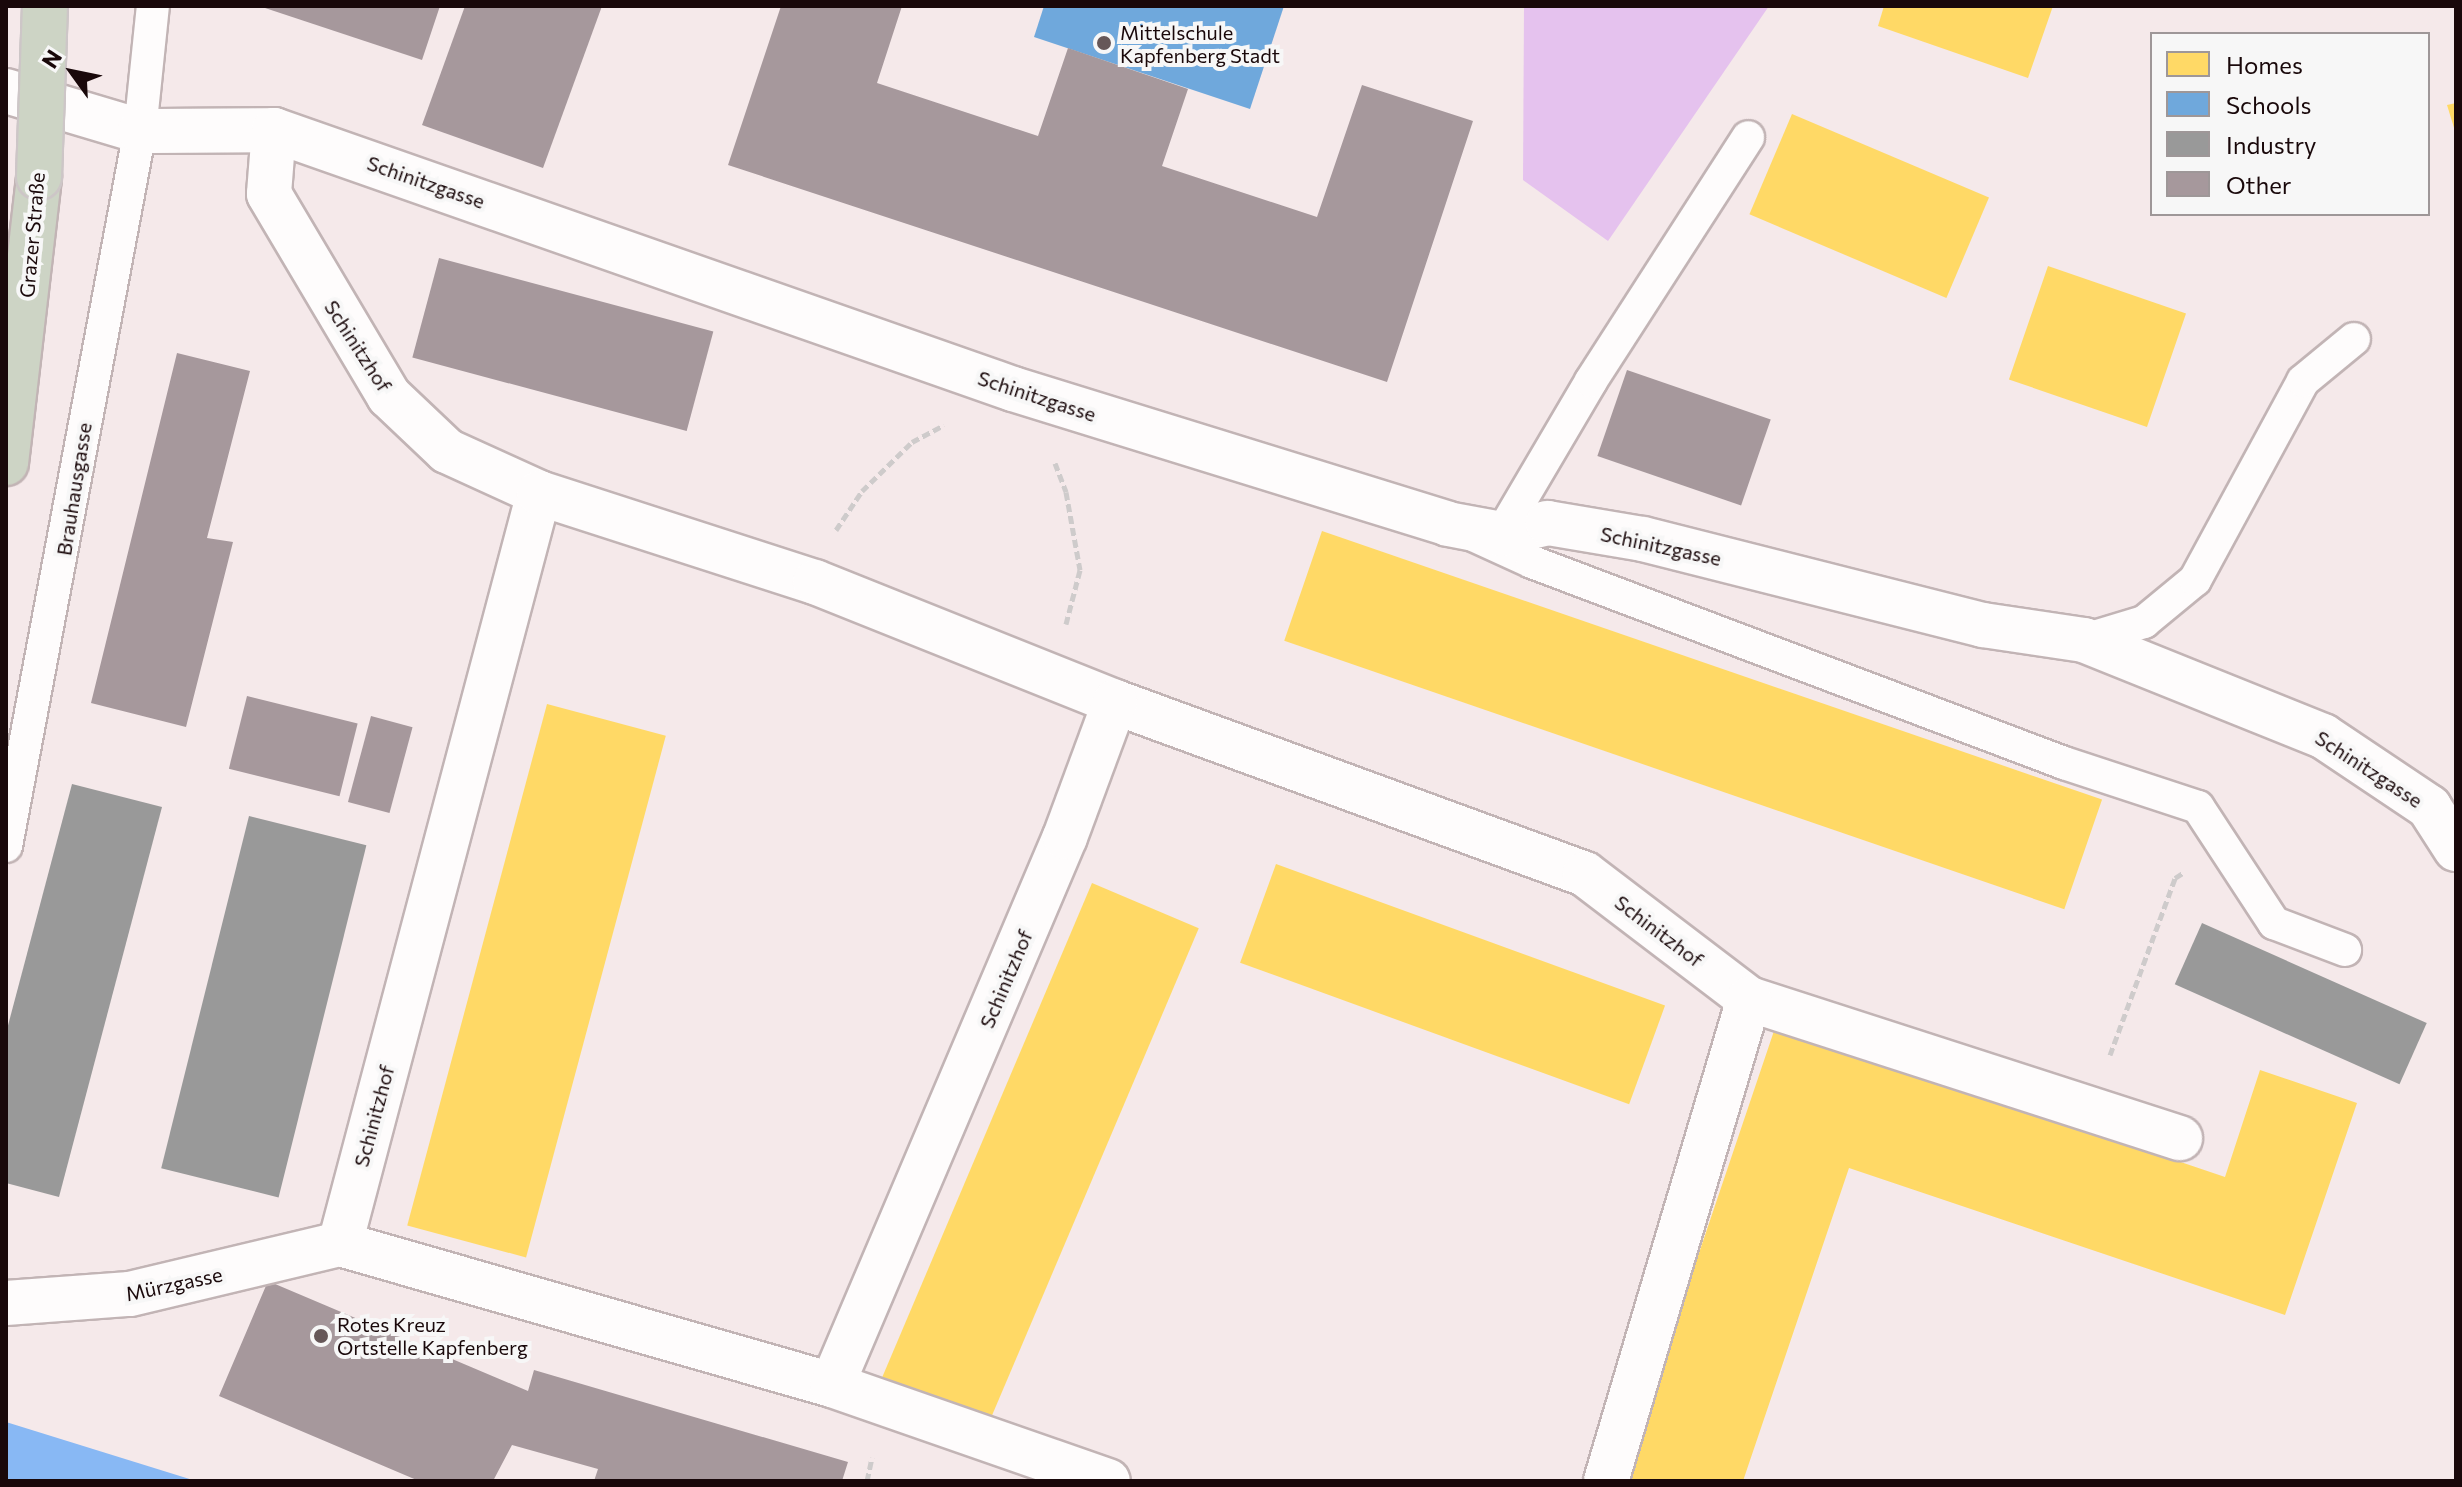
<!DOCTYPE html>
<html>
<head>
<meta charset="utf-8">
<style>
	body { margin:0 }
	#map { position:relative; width:2462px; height:1487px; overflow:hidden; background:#f5e9ea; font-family:Commissioner,sans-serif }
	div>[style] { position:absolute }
	.green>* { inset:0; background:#e5c2ee }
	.water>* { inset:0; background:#88b8f4 }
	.homes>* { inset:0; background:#ffd966; transform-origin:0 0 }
	.schools>* { inset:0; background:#6fa8dc }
	.industry>* { inset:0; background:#999; transform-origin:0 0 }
	.building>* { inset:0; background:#a6989c; transform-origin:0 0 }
	.path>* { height:5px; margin-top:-2.5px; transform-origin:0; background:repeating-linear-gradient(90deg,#cecbcb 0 8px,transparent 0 12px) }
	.roads { filter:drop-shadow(2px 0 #c2b4b5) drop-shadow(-2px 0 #c2b4b5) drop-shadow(0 2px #c2b4b5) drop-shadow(0 -2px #c2b4b5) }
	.lane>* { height:32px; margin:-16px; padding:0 16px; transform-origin:16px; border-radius:16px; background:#fefcfc }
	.street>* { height:44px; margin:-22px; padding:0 22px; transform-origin:22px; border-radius:22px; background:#fefcfc }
	.highway>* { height:44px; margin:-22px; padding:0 22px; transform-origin:22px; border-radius:22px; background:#cdd4c5 }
	.bridges { filter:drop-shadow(2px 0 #cdc6c7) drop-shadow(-2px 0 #cdc6c7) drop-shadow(0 2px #cdc6c7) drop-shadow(0 -2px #cdc6c7) }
	.highway-bridge>* { height:44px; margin:-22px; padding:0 22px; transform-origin:22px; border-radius:22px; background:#cdd4c5 }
	.dots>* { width:22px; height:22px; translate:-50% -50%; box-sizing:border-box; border:4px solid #f7f7f7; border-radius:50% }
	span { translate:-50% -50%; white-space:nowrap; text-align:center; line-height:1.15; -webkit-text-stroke:8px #f7f7f7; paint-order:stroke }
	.poi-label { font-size:20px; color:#19080a }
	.left { translate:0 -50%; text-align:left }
	.street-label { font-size:20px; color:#19080a }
	.frame { position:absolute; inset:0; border:8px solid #19080a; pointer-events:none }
	.legend { position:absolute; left:2150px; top:32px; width:280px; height:184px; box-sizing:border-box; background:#f7f7f7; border:2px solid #9e9798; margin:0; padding:10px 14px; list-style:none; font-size:24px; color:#19080a }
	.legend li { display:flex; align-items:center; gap:16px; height:40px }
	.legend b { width:40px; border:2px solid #9e9798 }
	.north { position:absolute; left:32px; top:32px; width:80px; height:80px; -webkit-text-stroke:6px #f7f7f7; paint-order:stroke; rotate:303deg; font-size:22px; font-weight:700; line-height:32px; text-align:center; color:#19080a }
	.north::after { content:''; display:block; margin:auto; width:28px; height:36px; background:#19080a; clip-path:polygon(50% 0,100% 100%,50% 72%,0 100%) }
</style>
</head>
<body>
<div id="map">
	<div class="green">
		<i style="clip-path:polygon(1524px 6px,1769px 6px,1608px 241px,1523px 180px)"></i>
	</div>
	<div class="water">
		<i style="clip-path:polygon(6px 1422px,196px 1481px,6px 1481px)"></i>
	</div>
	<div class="homes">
		<i style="clip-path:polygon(1884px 6px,2053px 6px,2028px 78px,1878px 26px)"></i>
		<i style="clip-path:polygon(2456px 103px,2456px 131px,2455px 131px,2447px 105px)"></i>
		<i style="left:1792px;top:114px;width:214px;height:109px;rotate:23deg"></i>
		<i style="left:2048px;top:266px;width:146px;height:120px;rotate:19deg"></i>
		<i style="left:1322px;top:531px;width:825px;height:116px;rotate:19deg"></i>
		<i style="left:547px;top:704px;width:123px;height:540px;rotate:15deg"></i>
		<i style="left:1276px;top:864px;width:414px;height:105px;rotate:20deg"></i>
		<i style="left:1092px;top:883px;width:116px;height:538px;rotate:23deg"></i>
		<i style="clip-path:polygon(1776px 1025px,2225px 1177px,2260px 1070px,2357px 1103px,2285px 1315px,1849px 1168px,1743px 1481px,1622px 1481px)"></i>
	</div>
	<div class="schools">
		<i style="clip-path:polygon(1044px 6px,1284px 6px,1250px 109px,1034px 37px)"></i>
	</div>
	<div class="industry">
		<i style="clip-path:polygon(72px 784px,162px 807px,59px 1197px,6px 1183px,6px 1033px)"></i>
		<i style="left:249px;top:816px;width:121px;height:363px;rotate:14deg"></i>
		<i style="left:2202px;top:923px;width:246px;height:67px;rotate:24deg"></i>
	</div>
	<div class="building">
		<i style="clip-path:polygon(259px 6px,440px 6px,422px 60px)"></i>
		<i style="clip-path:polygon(465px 6px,602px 6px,543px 168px,422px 125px)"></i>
		<i style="clip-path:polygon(781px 6px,902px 6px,877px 83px,1038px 136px,1068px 48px,1188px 89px,1162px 166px,1317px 217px,1362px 85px,1473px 121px,1387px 382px,728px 165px)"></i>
		<i style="left:439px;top:258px;width:284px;height:103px;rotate:15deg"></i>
		<i style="clip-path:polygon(177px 353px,250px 371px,207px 538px,233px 542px,186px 727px,91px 703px)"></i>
		<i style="left:1627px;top:370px;width:152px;height:91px;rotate:19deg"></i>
		<i style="left:247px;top:696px;width:114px;height:75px;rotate:14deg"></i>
		<i style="left:371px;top:716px;width:43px;height:89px;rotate:15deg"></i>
		<i style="clip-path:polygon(268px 1281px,528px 1391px,534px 1370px,848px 1462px,842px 1481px,594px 1481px,598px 1469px,512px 1445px,493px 1481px,419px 1481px,219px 1396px)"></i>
	</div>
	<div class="path">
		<i style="left:1055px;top:463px;width:31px;rotate:69deg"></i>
		<i style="left:1066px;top:492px;width:79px;rotate:79.8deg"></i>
		<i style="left:1080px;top:570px;width:56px;rotate:104.5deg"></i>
		<i style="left:836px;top:530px;width:47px;rotate:-56.3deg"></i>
		<i style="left:862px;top:491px;width:70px;rotate:-44.4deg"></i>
		<i style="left:912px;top:442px;width:36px;rotate:-28deg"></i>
		<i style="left:2110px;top:1055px;width:189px;rotate:-69.8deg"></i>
		<i style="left:2175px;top:878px;width:9px;rotate:-32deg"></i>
		<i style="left:867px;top:1481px;width:24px;rotate:-78deg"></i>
	</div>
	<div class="roads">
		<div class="lane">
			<i style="left:1501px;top:534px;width:178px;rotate:-59.5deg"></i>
			<i style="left:1591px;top:381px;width:290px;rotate:-57.2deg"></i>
			<i style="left:1473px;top:535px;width:65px;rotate:24.6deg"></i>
			<i style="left:1532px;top:562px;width:569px;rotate:20.7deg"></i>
			<i style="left:2064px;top:763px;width:141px;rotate:18.2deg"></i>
			<i style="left:2198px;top:807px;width:139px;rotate:56.8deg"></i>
			<i style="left:2274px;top:923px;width:76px;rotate:20.8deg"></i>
			<i style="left:2084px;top:640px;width:63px;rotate:-16.7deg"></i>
			<i style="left:2144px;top:622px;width:66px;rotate:-39.5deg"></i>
			<i style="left:2195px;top:580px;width:226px;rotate:-61.5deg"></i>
			<i style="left:2303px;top:381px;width:66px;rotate:-39.5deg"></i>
			<i style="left:6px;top:846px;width:727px;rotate:-79.39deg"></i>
			<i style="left:140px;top:131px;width:126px;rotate:-84.1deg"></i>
		</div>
		<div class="street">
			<i style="left:6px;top:91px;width:140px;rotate:16.6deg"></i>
			<i style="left:140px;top:131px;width:134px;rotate:-0.4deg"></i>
			<i style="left:274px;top:130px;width:783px;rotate:19.31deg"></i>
			<i style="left:1013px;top:389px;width:455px;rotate:17.2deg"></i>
			<i style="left:1448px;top:524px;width:54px;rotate:10.7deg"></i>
			<i style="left:1501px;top:534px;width:48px;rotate:-13.2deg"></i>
			<i style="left:1548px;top:523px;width:96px;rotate:9.6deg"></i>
			<i style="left:1643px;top:539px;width:351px;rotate:14.2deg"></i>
			<i style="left:1983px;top:625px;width:102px;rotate:8.4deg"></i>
			<i style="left:2084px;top:640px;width:258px;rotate:21.9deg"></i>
			<i style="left:2323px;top:736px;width:128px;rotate:33.8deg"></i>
			<i style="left:2429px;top:807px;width:50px;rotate:57.3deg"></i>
			<i style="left:274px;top:130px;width:64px;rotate:94.5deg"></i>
			<i style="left:269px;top:194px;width:235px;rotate:59.3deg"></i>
			<i style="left:389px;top:396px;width:80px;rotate:43.5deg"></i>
			<i style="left:447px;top:451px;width:101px;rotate:24.5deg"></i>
			<i style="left:539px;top:493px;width:777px;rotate:104.84deg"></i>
			<i style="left:539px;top:493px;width:290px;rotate:17.9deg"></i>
			<i style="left:815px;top:582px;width:323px;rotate:21.8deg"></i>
			<i style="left:1115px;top:702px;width:500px;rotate:20.1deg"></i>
			<i style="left:1585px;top:874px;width:206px;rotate:37.3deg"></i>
			<i style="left:1749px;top:999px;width:453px;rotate:17.9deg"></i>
			<i style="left:340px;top:1244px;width:512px;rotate:15.99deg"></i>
			<i style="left:832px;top:1385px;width:292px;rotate:19.2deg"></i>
			<i style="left:6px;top:1303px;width:124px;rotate:-4.2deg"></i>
			<i style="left:130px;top:1294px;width:216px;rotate:-13.4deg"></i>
			<i style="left:832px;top:1385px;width:595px;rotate:-66.97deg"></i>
			<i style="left:1065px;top:837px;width:144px;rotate:-69.7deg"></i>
			<i style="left:1606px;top:1481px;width:503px;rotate:-73.48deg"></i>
		</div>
		<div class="highway">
			<i style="left:6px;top:463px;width:288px;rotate:-83.4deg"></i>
		</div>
	</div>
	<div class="bridges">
		<div class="highway-bridge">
			<i style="left:39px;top:177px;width:171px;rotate:-88deg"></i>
		</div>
	</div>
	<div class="dots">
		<i style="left:1104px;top:43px;background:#665758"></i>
		<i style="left:321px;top:1336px;background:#665758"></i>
	</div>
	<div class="poi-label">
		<span class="left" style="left:1120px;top:44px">Mittelschule<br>Kapfenberg Stadt</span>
		<span class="left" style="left:337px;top:1336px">Rotes Kreuz<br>Ortstelle Kapfenberg</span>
	</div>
	<div class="street-label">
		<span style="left:426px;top:182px;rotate:19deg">Schinitzgasse</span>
		<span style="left:32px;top:235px;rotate:-85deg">Grazer Straße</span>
		<span style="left:358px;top:346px;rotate:57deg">Schinitzhof</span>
		<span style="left:1037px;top:396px;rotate:18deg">Schinitzgasse</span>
		<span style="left:74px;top:489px;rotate:-81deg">Brauhausgasse</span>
		<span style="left:1661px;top:546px;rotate:12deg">Schinitzgasse</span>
		<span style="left:2369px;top:769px;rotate:33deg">Schinitzgasse</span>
		<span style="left:1659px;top:931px;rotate:37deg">Schinitzhof</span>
		<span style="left:1006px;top:979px;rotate:-67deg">Schinitzhof</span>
		<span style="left:374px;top:1116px;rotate:-75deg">Schinitzhof</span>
		<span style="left:174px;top:1284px;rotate:-12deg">Mürzgasse</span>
	</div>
	<div class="frame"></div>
	<ul class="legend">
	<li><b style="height:22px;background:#ffd966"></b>Homes</li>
	<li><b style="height:22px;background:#6fa8dc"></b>Schools</li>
	<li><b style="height:22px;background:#999"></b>Industry</li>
	<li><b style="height:22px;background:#a6989c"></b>Other</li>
	</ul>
	<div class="north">N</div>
</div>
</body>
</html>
